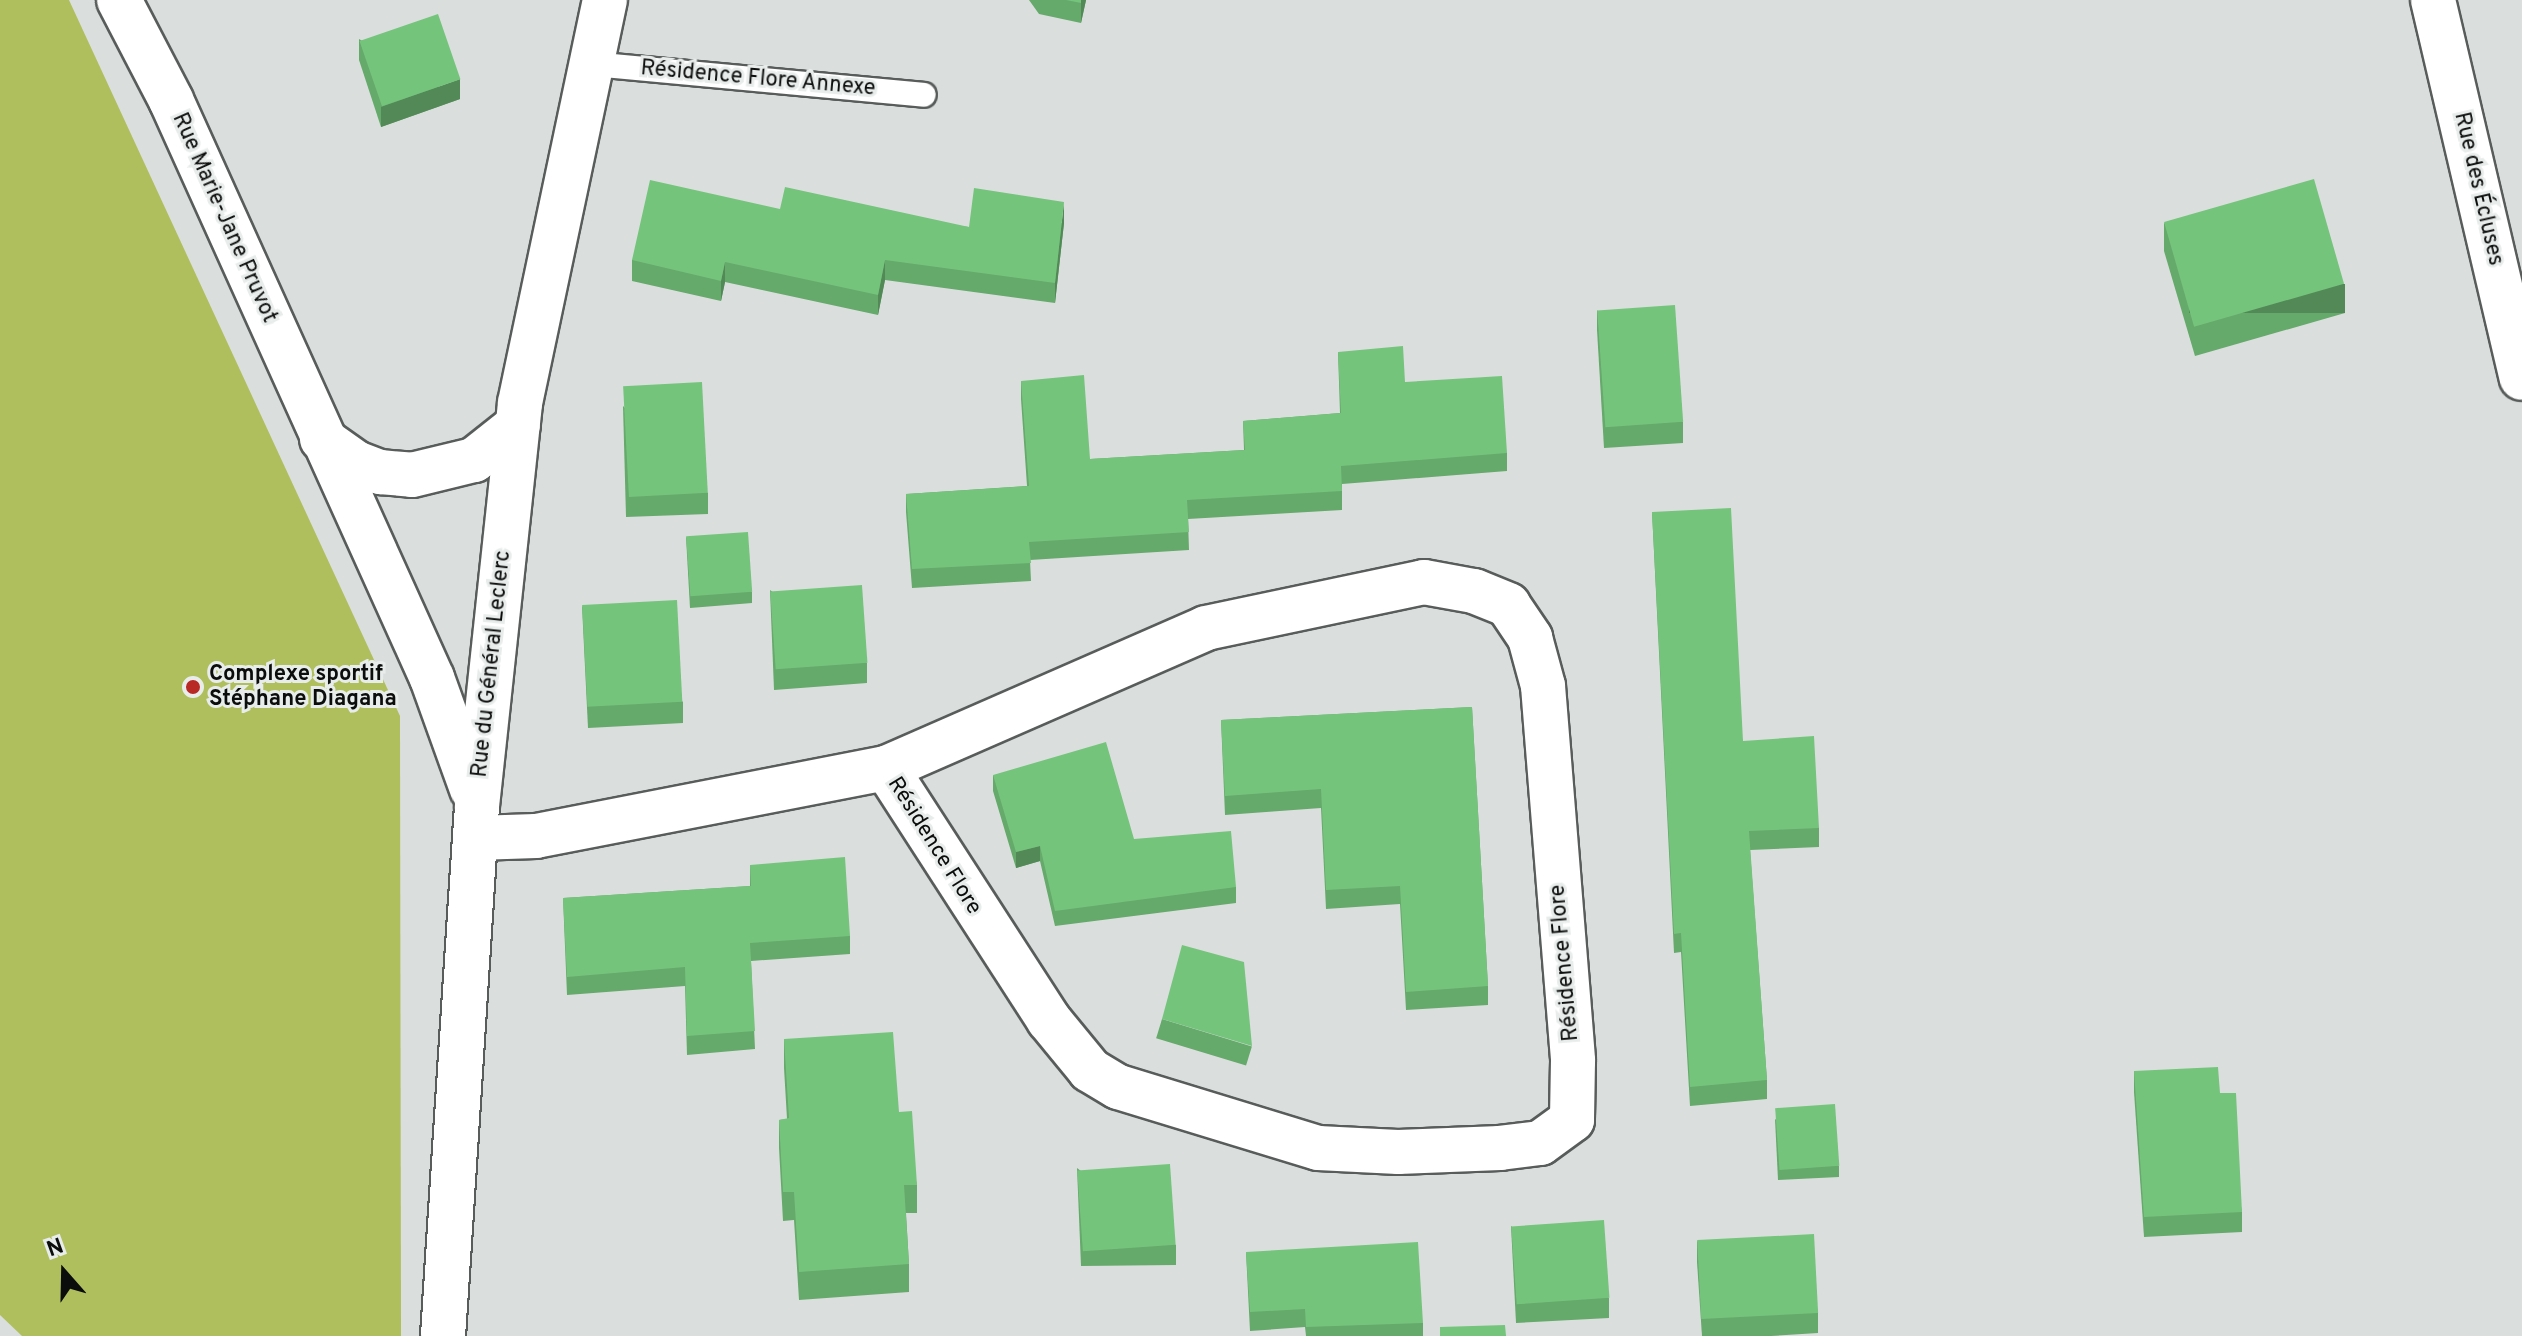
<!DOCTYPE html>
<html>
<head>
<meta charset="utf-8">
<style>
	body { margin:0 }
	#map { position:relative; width:2522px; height:1336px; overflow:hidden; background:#dadfde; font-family:Overpass,sans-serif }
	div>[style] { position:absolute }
	.green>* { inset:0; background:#b0bf5e }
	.roads { filter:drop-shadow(2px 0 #585c5b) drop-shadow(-2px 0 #585c5b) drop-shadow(0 2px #585c5b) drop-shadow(0 -2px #585c5b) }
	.lane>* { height:24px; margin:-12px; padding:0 12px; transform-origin:12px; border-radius:12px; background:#fff }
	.street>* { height:44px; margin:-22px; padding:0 22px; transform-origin:22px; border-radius:22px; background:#fff }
	.wall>* { inset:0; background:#65a96b; transform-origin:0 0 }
	.shaded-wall>* { inset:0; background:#528957; transform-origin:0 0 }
	.building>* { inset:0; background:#75c47c; transform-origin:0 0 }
	.dots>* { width:22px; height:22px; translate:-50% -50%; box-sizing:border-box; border:4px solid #e8edeb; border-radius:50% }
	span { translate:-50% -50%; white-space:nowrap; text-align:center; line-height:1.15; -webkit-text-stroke:6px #e8edeb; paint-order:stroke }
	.street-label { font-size:22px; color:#0b0c0c }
	.poi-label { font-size:22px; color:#0b0c0c; font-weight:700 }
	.left { translate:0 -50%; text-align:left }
	.north { position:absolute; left:24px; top:1232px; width:80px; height:80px; -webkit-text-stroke:6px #e8edeb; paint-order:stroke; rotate:340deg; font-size:22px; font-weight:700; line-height:32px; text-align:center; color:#0b0c0c }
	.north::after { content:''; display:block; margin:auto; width:28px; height:36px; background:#0b0c0c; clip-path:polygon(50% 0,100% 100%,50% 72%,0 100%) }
</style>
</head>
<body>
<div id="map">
	<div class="green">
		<i style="clip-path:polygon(0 0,69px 0,400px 716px,401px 1336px,22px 1336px,0 1315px)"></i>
	</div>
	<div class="roads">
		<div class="lane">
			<i style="left:592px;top:64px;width:333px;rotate:5.3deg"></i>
		</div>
		<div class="street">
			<i style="left:119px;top:0;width:113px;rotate:62.5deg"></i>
			<i style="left:171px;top:100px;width:634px;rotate:65.7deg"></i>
			<i style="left:432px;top:678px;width:118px;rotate:70.2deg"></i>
			<i style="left:2433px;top:0;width:388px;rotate:76.8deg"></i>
			<i style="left:322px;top:439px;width:42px;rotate:35.2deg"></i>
			<i style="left:356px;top:463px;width:26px;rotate:21deg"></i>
			<i style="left:380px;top:472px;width:32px;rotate:5deg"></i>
			<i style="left:412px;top:475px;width:64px;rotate:-13.6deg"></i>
			<i style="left:474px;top:460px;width:56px;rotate:-38.5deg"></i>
			<i style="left:476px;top:838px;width:60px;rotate:-1.9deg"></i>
			<i style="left:536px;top:836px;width:357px;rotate:-11deg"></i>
			<i style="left:886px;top:768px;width:349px;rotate:-23.6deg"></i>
			<i style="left:1206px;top:628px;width:223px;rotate:-11.9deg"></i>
			<i style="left:1424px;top:582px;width:51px;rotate:10.2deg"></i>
			<i style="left:1474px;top:591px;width:37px;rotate:22deg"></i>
			<i style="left:1508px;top:605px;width:40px;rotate:56deg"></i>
			<i style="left:1530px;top:638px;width:50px;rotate:74.8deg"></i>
			<i style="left:1543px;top:686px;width:376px;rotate:85.4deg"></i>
			<i style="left:1573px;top:1061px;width:59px;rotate:91deg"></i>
			<i style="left:1572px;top:1120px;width:39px;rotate:144deg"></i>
			<i style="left:1540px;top:1143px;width:40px;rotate:172.9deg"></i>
			<i style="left:1500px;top:1148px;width:102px;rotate:177.8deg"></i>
			<i style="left:1398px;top:1152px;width:80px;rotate:-177.1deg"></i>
			<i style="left:1318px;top:1148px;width:209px;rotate:-163deg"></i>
			<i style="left:1118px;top:1087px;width:33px;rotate:-149deg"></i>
			<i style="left:1090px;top:1070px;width:65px;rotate:-129.4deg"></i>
			<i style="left:1049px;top:1020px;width:300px;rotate:-122.9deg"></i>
			<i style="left:443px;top:1336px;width:531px;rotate:-86.33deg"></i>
			<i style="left:477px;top:806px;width:405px;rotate:-83.9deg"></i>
			<i style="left:520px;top:403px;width:412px;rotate:-78.1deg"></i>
		</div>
	</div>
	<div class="wall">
		<i style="clip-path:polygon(1029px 0,1086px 0,1081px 23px,1039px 14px)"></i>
		<i style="clip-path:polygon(359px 39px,460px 99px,381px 127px,359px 60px)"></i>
		<i style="clip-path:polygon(780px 209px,969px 227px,1064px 223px,1055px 303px,885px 280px,878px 315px,725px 282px,721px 301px,632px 281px,632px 260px)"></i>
		<i style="clip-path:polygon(2164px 223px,2345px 313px,2195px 356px,2164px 251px)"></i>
		<i style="clip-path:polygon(1597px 310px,1683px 422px,1683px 443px,1604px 448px,1597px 330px)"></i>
		<i style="clip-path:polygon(1338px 352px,1405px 382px,1507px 453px,1507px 471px,1342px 484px,1342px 510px,1188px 519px,1189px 550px,1030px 560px,1031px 581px,912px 588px,906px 512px,906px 494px,1027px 486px,1021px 399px,1021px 381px,1090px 459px,1244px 450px,1243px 421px,1340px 413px)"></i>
		<i style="clip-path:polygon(623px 406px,708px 493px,708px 514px,626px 517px)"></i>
		<i style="clip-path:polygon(1652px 512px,1743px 741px,1819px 828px,1819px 847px,1750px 850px,1767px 1080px,1767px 1099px,1690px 1106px,1681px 952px,1674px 953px)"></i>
		<i style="clip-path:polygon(686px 537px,752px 592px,752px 603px,690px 608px)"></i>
		<i style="clip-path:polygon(770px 590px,867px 663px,867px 683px,774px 690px)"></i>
		<i style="clip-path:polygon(582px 606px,683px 702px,683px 723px,588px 728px)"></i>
		<i style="clip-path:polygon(1472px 707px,1488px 986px,1488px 1005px,1406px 1010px,1400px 904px,1326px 909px,1321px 808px,1225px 815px,1221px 720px)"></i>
		<i style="clip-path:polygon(993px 775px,1236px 887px,1236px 903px,1055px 926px,1040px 861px,1016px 868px,993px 791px)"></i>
		<i style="clip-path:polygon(750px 865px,850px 936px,850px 954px,751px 961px,755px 1049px,687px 1055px,685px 986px,567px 995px,563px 898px,750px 886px)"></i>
		<i style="left:1162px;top:1019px;width:94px;height:20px;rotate:17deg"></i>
		<i style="clip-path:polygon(784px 1039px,899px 1112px,917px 1185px,917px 1213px,906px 1213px,909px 1264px,909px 1292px,799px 1300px,794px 1220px,783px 1221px,779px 1148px,779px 1120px,787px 1119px,784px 1068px)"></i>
		<i style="clip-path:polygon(2134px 1071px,2220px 1093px,2242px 1212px,2242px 1232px,2144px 1237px,2134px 1092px)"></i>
		<i style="clip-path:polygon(1775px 1119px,1839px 1166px,1839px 1177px,1778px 1180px)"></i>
		<i style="clip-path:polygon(1077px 1168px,1176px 1245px,1176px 1265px,1081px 1266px)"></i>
		<i style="clip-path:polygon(1511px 1226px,1609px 1298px,1609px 1318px,1516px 1323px)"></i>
		<i style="clip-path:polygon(1697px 1241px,1818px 1313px,1818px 1333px,1771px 1336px,1702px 1336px,1697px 1262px)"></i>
		<i style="clip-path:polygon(1246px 1252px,1423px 1323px,1423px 1336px,1306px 1336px,1305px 1327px,1250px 1331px)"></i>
	</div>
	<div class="shaded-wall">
		<i style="clip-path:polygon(1081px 0,1086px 0,1081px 23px)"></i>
		<i style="clip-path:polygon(460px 79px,460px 99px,381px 127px,381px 107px)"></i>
		<i style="clip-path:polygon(1064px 202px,1064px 223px,1055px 303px,1055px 283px)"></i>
		<i style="clip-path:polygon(885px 260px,885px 280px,878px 315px,878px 295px)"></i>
		<i style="clip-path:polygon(725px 262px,725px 282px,721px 301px,721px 281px)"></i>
		<i style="left:2345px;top:284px;width:29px;height:156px;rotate:90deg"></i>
		<i style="clip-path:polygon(1040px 846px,1040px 861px,1016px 868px,1016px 852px)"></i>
	</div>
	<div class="building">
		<i style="clip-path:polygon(1066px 0,1081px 0,1081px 3px)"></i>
		<i style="left:438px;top:14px;width:69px;height:83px;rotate:71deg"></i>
		<i style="left:2314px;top:179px;width:109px;height:156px;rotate:74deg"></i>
		<i style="clip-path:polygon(650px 180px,780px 209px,785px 187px,969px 227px,974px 188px,1064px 202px,1055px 283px,885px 260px,878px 295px,725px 262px,721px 281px,632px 260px)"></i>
		<i style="left:1675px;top:305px;width:117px;height:78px;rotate:86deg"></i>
		<i style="clip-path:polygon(1403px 346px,1405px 382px,1502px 376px,1507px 453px,1341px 466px,1342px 491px,1187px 500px,1189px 532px,1029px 542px,1031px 563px,912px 569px,906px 494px,1029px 486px,1021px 381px,1084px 375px,1090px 459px,1245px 450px,1243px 421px,1341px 413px,1338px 352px)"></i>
		<i style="left:702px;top:382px;width:111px;height:79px;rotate:87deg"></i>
		<i style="clip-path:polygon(1731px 508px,1743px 741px,1814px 736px,1819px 828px,1749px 831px,1767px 1080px,1690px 1087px,1681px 933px,1674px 934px,1652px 512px)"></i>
		<i style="left:748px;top:532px;width:60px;height:62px;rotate:86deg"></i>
		<i style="left:862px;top:585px;width:78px;height:92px;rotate:86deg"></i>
		<i style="left:677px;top:600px;width:102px;height:95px;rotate:87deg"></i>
		<i style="clip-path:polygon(1472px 707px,1488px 986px,1406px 992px,1400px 886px,1326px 890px,1321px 789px,1225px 796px,1221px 720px)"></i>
		<i style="clip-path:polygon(1106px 742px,1134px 839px,1231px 831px,1236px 887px,1055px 911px,1040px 846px,1016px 852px,993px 775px)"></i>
		<i style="clip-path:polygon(845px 857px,850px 936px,750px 943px,755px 1031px,687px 1036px,685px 967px,567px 977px,563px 898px,751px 886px,750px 865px)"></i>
		<i style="clip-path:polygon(1182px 945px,1244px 962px,1252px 1046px,1162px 1019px)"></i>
		<i style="clip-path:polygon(893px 1032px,899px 1112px,912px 1111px,917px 1185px,904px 1185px,909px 1264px,799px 1272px,794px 1192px,783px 1192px,779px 1120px,789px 1118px,784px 1039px)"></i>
		<i style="clip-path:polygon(2218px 1067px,2220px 1093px,2236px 1093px,2242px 1212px,2144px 1217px,2134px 1071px)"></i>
		<i style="left:1835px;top:1104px;width:62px;height:60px;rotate:86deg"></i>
		<i style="left:1170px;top:1164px;width:81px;height:93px;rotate:86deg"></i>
		<i style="left:1604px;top:1220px;width:78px;height:93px;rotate:86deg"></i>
		<i style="left:1814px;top:1234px;width:79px;height:117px;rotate:87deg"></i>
		<i style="clip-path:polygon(1418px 1242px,1423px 1323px,1306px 1327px,1305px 1309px,1250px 1312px,1246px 1252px)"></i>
		<i style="clip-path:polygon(1505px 1325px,1506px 1336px,1440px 1336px,1440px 1327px)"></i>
	</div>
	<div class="dots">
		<i style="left:193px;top:687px;background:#b82926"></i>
	</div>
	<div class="street-label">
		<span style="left:758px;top:79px;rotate:5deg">Résidence Flore Annexe</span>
		<span style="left:2478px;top:189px;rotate:77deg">Rue des Écluses</span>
		<span style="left:224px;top:218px;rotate:66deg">Rue Marie-Jane Pruvot</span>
		<span style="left:492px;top:664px;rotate:-84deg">Rue du Général Leclerc</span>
		<span style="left:934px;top:846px;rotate:58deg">Résidence Flore</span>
		<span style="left:1565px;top:963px;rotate:-95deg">Résidence Flore</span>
	</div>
	<div class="poi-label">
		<span class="left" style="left:209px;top:687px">Complexe sportif<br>Stéphane Diagana</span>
	</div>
	<div class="north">N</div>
</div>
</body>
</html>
